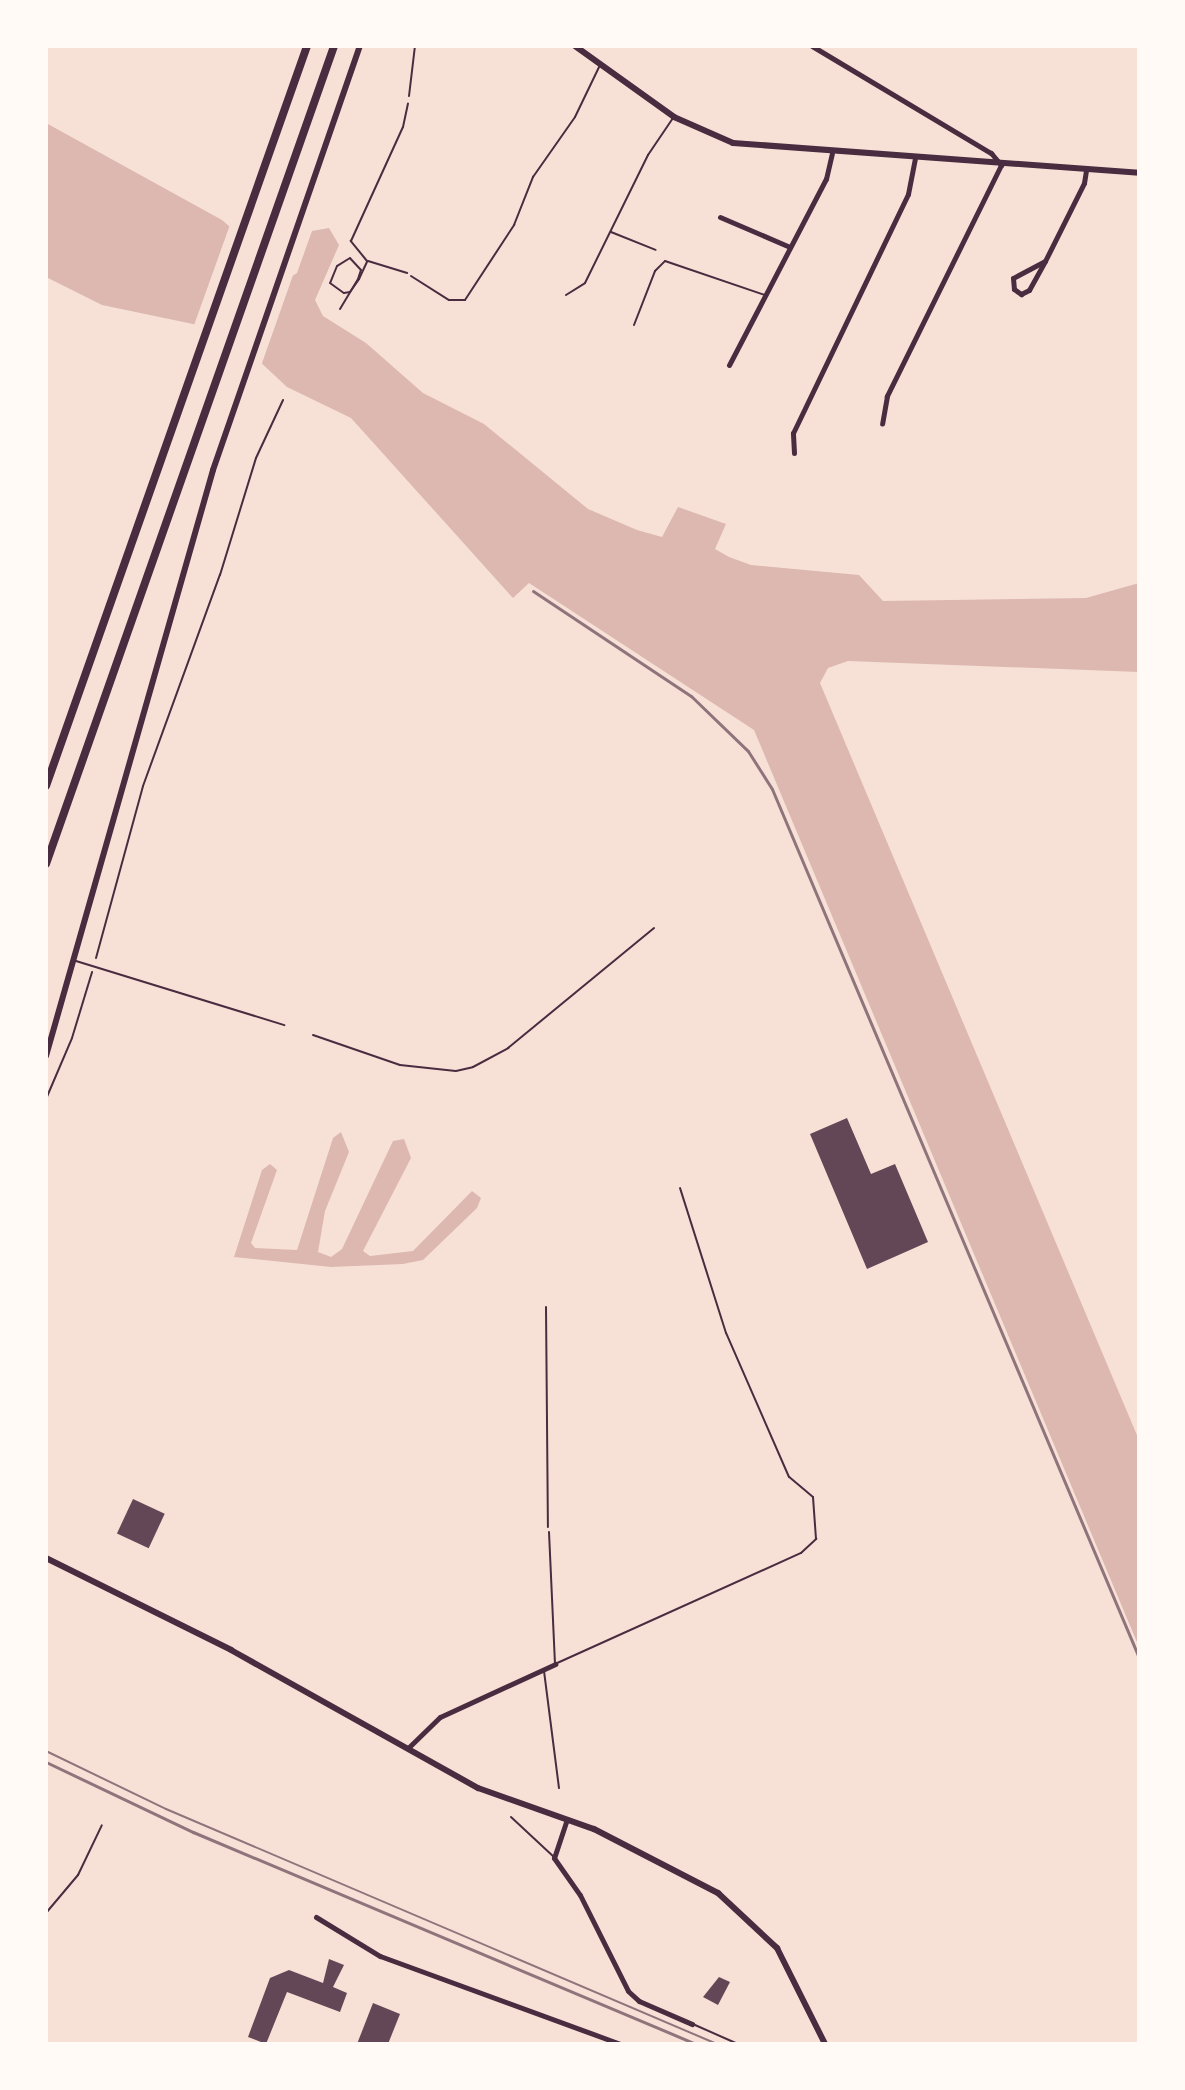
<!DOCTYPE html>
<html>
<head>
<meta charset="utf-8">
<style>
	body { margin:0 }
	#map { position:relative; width:1185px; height:2090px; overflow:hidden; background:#f7e1d7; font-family:Helvetica,sans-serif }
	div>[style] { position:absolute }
	.water>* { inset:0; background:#dcb8b0 }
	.pier>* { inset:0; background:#f7e1d7 }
	.building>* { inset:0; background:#644757; transform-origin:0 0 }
	.path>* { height:2px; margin:-1px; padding:0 1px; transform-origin:1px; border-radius:1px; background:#4a2c40 }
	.service>* { height:2px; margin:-1px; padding:0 1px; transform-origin:1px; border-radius:1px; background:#4a2c40 }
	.minor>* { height:5px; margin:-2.5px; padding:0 2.5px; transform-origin:2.5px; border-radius:2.5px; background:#4a2c40 }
	.tertiary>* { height:6px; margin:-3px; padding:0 3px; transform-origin:3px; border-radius:3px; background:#4a2c40 }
	.secondary>* { height:6px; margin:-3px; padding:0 3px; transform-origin:3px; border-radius:3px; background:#4a2c40 }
	.motorway>* { height:8px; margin:-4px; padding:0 4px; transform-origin:4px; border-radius:4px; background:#4a2c40 }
	.tram>* { height:2px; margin:-1px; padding:0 1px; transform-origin:1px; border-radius:1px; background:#8f747c }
	.rail>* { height:3px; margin:-1.5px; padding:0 1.5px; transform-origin:1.5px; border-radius:1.5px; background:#8f747c }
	span { translate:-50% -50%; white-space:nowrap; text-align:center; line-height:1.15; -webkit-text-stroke:6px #fffaf5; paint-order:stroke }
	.frame { position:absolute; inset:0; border:48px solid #fffaf5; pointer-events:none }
</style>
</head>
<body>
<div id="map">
	<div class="water">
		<i style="clip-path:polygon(46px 123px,222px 220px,230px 227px,220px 258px,273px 288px,297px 273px,312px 231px,329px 228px,339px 245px,315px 300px,323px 316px,366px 343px,423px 393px,484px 424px,588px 509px,637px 530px,662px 537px,678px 507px,726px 524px,715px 549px,729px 557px,751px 565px,859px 575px,883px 601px,1086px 598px,1139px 583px,1139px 672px,848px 661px,828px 668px,820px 683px,1139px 1440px,1139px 1647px,754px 730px,529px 583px,513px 598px,351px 418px,287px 387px,245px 348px,193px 324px,102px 305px,46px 277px)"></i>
		<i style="clip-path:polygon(341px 1132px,349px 1152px,325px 1211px,318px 1252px,331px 1257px,342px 1249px,393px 1141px,404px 1139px,411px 1158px,363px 1251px,370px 1256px,413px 1251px,472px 1191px,481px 1198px,477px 1208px,423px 1260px,403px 1264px,331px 1267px,234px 1257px,262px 1170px,270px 1164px,277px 1170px,251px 1243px,255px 1248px,297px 1250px,333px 1138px)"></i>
	</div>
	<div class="pier">
		<i style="clip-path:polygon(231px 222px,234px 228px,224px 256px,273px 283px,294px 270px,310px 227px,261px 366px,243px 351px,193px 328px)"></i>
	</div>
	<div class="building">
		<i style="clip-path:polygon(847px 1118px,871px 1174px,895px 1164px,928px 1242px,867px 1269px,810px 1134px)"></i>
		<i style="left:133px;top:1499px;width:35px;height:38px;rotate:25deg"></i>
		<i style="clip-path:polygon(329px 1959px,344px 1965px,333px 1987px,347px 1993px,340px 2012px,287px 1992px,266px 2044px,248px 2037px,270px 1978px,289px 1970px,323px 1983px)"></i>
		<i style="clip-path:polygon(719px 1977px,730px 1982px,718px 2005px,703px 1997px)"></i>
		<i style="clip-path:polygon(373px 2003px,400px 2014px,388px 2044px,357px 2044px)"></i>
	</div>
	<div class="path">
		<i style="left:367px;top:261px;width:26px;rotate:-129deg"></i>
		<i style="left:351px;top:241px;width:125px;rotate:-65.5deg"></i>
		<i style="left:403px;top:127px;width:24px;rotate:-78deg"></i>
		<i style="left:368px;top:261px;width:41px;rotate:17.1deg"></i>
		<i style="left:340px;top:309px;width:35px;rotate:-59deg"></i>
		<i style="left:358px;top:279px;width:9px;rotate:-72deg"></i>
		<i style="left:361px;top:270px;width:16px;rotate:-133deg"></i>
		<i style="left:350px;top:258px;width:15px;rotate:148deg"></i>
		<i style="left:337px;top:266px;width:18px;rotate:112deg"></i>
		<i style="left:330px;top:283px;width:17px;rotate:36deg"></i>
		<i style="left:344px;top:293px;width:6px;rotate:-9deg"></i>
		<i style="left:350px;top:292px;width:16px;rotate:-55deg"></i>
		<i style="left:359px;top:279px;width:19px;rotate:-65deg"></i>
		<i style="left:96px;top:958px;width:178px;rotate:-74.7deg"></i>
		<i style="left:143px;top:786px;width:225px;rotate:-70deg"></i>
		<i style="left:220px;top:575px;width:122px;rotate:-72.9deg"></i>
		<i style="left:256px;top:458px;width:64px;rotate:-65deg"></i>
		<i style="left:46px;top:1099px;width:66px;rotate:-66.9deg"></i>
		<i style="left:72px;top:1038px;width:69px;rotate:-73.1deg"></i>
		<i style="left:546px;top:1307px;width:220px;rotate:89.5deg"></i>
		<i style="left:46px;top:1913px;width:50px;rotate:-49.9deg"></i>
		<i style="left:78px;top:1875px;width:55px;rotate:-64.4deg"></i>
	</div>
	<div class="service">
		<i style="left:409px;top:96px;width:50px;rotate:-83.2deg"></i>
		<i style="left:611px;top:232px;width:48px;rotate:21.8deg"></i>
		<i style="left:411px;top:276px;width:45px;rotate:32.3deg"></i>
		<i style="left:449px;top:300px;width:16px"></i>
		<i style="left:465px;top:300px;width:90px;rotate:-56.8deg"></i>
		<i style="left:514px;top:225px;width:52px;rotate:-68.4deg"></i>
		<i style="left:533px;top:177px;width:73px;rotate:-55deg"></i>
		<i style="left:575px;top:117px;width:58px;rotate:-64.3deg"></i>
		<i style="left:566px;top:295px;width:22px;rotate:-32deg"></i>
		<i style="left:585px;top:283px;width:143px;rotate:-63.8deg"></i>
		<i style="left:648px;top:155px;width:45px;rotate:-56deg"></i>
		<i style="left:634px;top:325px;width:58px;rotate:-68.7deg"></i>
		<i style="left:655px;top:271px;width:14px;rotate:-45deg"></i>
		<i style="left:665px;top:261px;width:106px;rotate:18.8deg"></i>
		<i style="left:76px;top:961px;width:218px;rotate:17.1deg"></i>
		<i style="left:313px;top:1035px;width:92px;rotate:19deg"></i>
		<i style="left:400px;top:1065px;width:56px;rotate:6.1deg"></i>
		<i style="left:456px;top:1071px;width:17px;rotate:-13deg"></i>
		<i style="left:473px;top:1067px;width:40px;rotate:-28deg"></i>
		<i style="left:508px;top:1048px;width:189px;rotate:-39.4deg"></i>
		<i style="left:549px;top:1532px;width:132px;rotate:87.4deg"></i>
		<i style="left:555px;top:1664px;width:270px;rotate:-24.3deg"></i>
		<i style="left:801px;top:1553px;width:21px;rotate:-43deg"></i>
		<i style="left:816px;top:1539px;width:42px;rotate:-94.1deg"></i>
		<i style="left:813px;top:1497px;width:31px;rotate:-140deg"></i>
		<i style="left:789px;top:1477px;width:157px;rotate:-113.6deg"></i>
		<i style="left:726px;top:1333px;width:152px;rotate:-107.6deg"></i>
		<i style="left:544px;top:1671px;width:118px;rotate:82.7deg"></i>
		<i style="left:511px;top:1817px;width:59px;rotate:42.9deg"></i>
		<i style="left:695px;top:2025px;width:47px;rotate:23.8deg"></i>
	</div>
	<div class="minor">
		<i style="left:812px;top:46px;width:209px;rotate:30.9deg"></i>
		<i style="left:991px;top:153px;width:16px;rotate:50deg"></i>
		<i style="left:1001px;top:165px;width:258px;rotate:116.3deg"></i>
		<i style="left:887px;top:396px;width:28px;rotate:100deg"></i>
		<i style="left:720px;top:217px;width:76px;rotate:23.2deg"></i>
		<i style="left:1045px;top:261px;width:36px;rotate:152deg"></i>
		<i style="left:1013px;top:278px;width:11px;rotate:85deg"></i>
		<i style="left:1014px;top:289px;width:9px;rotate:36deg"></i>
		<i style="left:1021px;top:294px;width:9px;rotate:-27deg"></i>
		<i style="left:1029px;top:290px;width:33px;rotate:-61deg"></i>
		<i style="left:1045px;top:261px;width:87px;rotate:-63.4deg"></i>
		<i style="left:1084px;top:183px;width:13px;rotate:-81deg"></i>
		<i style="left:729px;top:365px;width:210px;rotate:-62.5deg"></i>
		<i style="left:826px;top:179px;width:26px;rotate:-77deg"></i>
		<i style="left:794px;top:453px;width:20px;rotate:-93deg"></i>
		<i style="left:793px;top:433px;width:265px;rotate:-64.3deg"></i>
		<i style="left:908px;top:194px;width:36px;rotate:-79deg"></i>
		<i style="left:409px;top:1747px;width:43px;rotate:-44.1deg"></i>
		<i style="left:440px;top:1717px;width:127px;rotate:-24.7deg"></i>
		<i style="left:567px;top:1819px;width:41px;rotate:108.4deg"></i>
		<i style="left:554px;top:1858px;width:45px;rotate:54.9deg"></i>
		<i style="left:580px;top:1895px;width:107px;rotate:63.4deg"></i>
		<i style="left:628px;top:1991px;width:15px;rotate:42deg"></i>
		<i style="left:639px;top:2001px;width:58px;rotate:23.5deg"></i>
		<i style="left:316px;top:1917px;width:75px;rotate:31.4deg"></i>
		<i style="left:380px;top:1956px;width:256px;rotate:20.1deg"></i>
	</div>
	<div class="tertiary">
		<i style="left:575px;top:46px;width:122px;rotate:35.6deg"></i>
		<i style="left:674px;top:117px;width:64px;rotate:23.8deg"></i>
		<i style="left:733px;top:143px;width:407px;rotate:4.2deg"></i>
	</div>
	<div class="secondary">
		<i style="left:46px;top:1056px;width:609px;rotate:-74.09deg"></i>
		<i style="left:213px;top:470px;width:449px;rotate:-70.9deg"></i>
		<i style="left:46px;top:1558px;width:207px;rotate:26.4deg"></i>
		<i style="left:231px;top:1650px;width:283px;rotate:29.2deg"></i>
		<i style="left:478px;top:1788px;width:123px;rotate:19.5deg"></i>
		<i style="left:594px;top:1829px;width:140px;rotate:27.3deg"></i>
		<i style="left:718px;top:1893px;width:81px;rotate:43deg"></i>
		<i style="left:777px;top:1948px;width:107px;rotate:63.4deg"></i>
	</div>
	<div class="motorway">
		<i style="left:46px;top:786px;width:785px;rotate:-70.57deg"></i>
		<i style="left:46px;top:864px;width:867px;rotate:-70.6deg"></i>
	</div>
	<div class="tram">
		<i style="left:46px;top:1751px;width:133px;rotate:25.8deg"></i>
		<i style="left:166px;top:1809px;width:599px;rotate:23.1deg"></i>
	</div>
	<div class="rail">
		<i style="left:533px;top:591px;width:190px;rotate:33.6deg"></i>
		<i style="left:691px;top:696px;width:79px;rotate:44deg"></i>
		<i style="left:748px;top:751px;width:45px;rotate:57.7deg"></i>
		<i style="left:772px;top:789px;width:943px;rotate:67.1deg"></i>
		<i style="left:46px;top:1762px;width:163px;rotate:25.5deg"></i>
		<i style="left:193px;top:1832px;width:546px;rotate:22.85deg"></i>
	</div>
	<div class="frame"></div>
</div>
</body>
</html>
